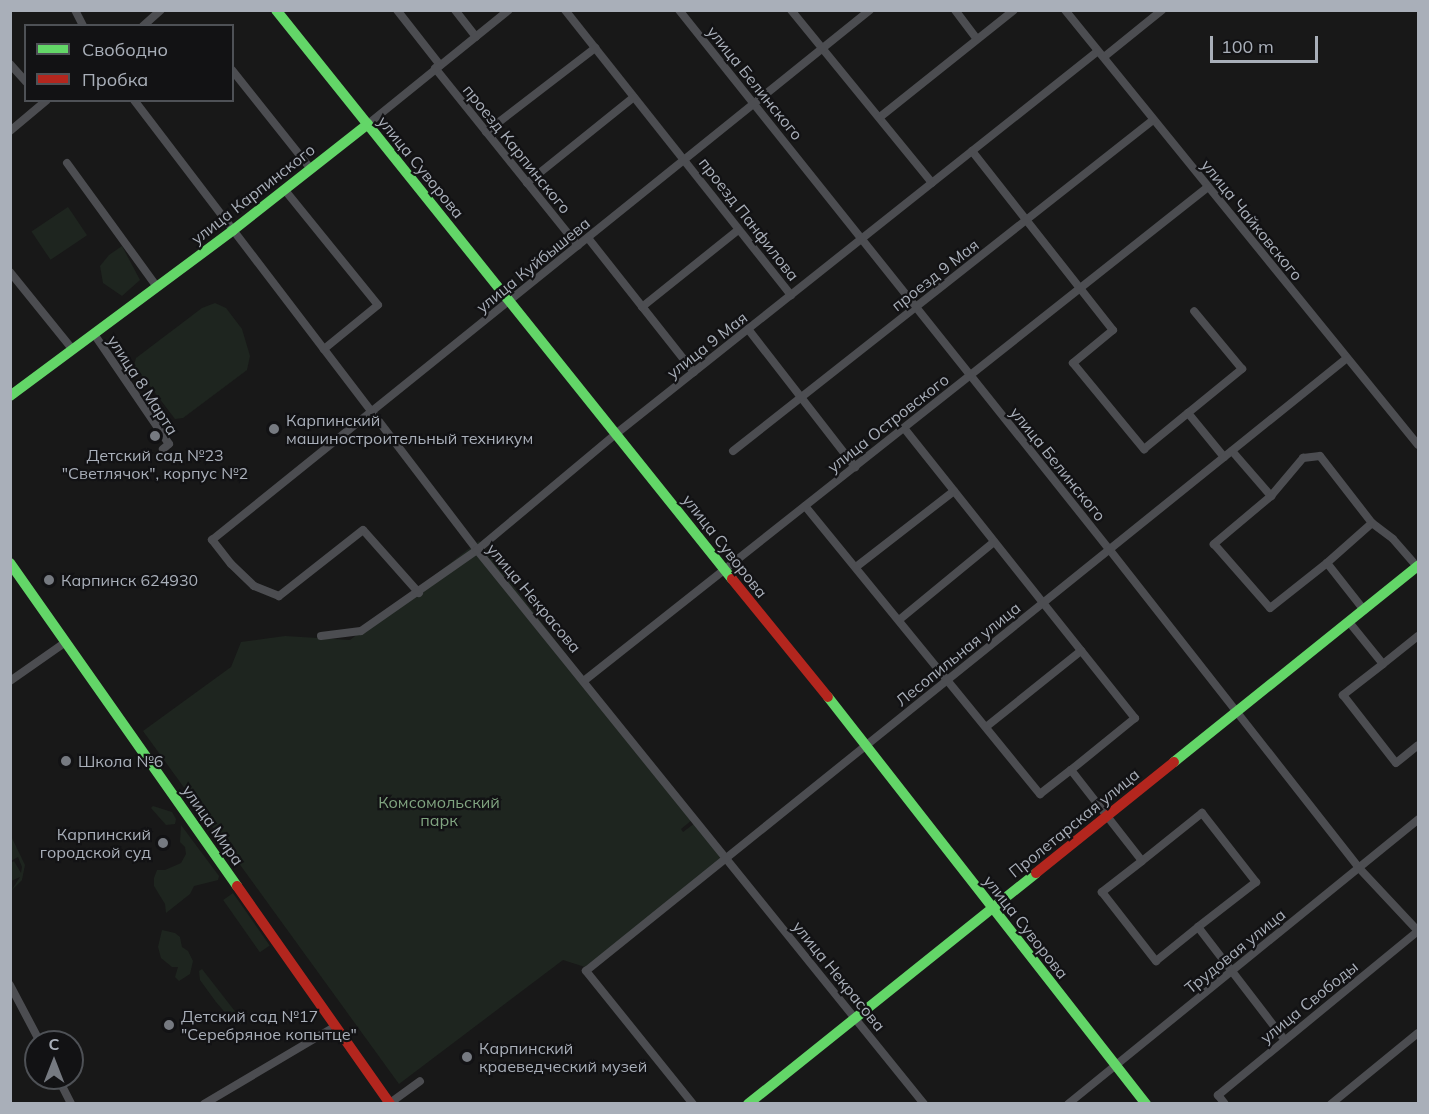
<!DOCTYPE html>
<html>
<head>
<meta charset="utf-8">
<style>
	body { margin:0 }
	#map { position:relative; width:1429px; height:1114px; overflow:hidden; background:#181818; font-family:Mulish,sans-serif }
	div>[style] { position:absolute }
	.green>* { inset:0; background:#1e251f; transform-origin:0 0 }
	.street>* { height:8px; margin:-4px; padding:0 4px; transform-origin:4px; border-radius:4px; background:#4c4d51 }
	.fast>* { height:10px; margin:-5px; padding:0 5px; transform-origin:5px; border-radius:5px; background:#63d668 }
	.jam>* { height:10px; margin:-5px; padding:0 5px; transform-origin:5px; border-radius:5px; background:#b3261e }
	.dots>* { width:16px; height:16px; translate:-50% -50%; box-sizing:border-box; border:3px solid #121214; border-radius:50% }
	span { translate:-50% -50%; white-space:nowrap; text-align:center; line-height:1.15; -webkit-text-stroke:4.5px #121214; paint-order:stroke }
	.street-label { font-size:16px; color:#a9afb9 }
	.poi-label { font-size:16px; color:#a9afb9 }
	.left { translate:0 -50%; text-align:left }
	.right { translate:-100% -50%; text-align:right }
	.park-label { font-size:16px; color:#80a480 }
	.frame { position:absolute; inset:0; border:12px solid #a9afb9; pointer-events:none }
	.legend { position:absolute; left:24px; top:24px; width:210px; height:78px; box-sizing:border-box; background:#121214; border:2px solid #4e5156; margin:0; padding:8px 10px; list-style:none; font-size:18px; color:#a9afb9 }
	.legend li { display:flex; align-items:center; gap:12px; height:30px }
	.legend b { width:30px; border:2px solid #4e5156 }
	.north { position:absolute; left:24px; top:1030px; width:60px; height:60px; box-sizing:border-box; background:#121214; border:2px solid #4e5156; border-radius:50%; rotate:0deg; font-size:16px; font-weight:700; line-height:24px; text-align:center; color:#a9afb9 }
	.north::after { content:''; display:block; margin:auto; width:21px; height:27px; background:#767a81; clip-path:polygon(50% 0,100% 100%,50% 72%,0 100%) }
	.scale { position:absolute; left:1210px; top:36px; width:108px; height:27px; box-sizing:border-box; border:3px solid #a9afb9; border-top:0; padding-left:8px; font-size:18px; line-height:21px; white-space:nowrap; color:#a9afb9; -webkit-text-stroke:4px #121214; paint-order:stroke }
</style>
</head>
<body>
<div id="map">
	<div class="green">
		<i style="left:68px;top:207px;width:34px;height:44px;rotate:56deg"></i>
		<i style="clip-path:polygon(122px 246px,140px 280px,122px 296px,103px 283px,100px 266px,109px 255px)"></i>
		<i style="clip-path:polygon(215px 303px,226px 308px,242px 329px,250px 356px,247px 370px,183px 418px,175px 419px,134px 365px,136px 358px,202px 308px)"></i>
		<i style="clip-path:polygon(479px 541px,693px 819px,681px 829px,683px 832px,695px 823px,724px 859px,585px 967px,563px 960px,399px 1084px,143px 731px,231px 667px,241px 642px,285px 636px,350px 640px)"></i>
		<i style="clip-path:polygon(153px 806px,172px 812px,176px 819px,175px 824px,166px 825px,151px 808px)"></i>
		<i style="clip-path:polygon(181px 825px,219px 876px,218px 880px,194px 886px,190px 894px,166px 913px,165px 904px,154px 886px,154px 878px,157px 870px,165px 870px,181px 863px,186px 854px,185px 847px,180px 842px)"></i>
		<i style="clip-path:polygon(11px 836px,25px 865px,22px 880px,11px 891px,20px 877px,11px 881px,11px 863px,14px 861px,21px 873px,22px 867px,18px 857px,11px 861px)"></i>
		<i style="left:233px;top:893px;width:64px;height:12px;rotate:55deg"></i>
		<i style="clip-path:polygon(162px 930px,175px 933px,180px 937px,182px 947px,188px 951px,193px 961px,190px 974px,179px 981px,175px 977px,178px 967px,172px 967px,161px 958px,158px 947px)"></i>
		<i style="clip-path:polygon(202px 969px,241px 1019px,242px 1024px,234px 1023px,216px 1002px,200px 980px,199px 971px)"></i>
	</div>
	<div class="street">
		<i style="left:75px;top:10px;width:18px;rotate:63deg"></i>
		<i style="left:397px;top:10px;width:70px;rotate:52deg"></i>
		<i style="left:455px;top:10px;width:34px;rotate:52deg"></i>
		<i style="left:565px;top:10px;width:364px;rotate:51.6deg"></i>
		<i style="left:679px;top:10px;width:690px;rotate:51.42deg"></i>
		<i style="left:1109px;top:549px;width:405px;rotate:51.9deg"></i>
		<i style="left:1359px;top:868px;width:86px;rotate:46.9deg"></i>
		<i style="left:1418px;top:931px;width:259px;rotate:140.6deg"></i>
		<i style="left:1218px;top:1095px;width:11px;rotate:52deg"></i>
		<i style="left:791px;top:10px;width:223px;rotate:50.8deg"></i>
		<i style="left:955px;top:10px;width:36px;rotate:53deg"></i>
		<i style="left:1065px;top:10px;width:560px;rotate:50.94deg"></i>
		<i style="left:143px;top:26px;width:24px;rotate:-42deg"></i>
		<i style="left:1104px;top:57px;width:75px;rotate:-39deg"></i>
		<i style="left:10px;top:64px;width:24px;rotate:48deg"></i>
		<i style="left:435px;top:68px;width:228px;rotate:51.2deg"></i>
		<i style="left:232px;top:70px;width:125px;rotate:51.5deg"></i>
		<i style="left:134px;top:100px;width:566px;rotate:52.68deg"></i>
		<i style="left:477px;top:550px;width:712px;rotate:51.1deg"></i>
		<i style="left:880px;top:117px;width:171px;rotate:-38.6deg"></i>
		<i style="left:368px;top:124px;width:181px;rotate:-39deg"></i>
		<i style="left:10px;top:131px;width:48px;rotate:-40deg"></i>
		<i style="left:486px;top:132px;width:138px;rotate:-37.6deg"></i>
		<i style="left:972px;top:151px;width:228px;rotate:51.8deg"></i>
		<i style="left:1113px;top:330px;width:52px;rotate:140.5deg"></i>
		<i style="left:1073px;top:363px;width:112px;rotate:50.5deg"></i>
		<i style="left:1144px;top:449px;width:57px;rotate:-39.3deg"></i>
		<i style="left:1188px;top:413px;width:57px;rotate:50.7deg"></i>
		<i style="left:67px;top:163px;width:153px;rotate:54deg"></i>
		<i style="left:527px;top:183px;width:137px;rotate:-38.8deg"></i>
		<i style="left:284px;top:189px;width:149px;rotate:51deg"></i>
		<i style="left:378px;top:305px;width:70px;rotate:140.8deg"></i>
		<i style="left:588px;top:238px;width:171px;rotate:51.7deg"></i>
		<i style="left:10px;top:272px;width:100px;rotate:51.1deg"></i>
		<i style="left:642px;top:307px;width:123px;rotate:-38.7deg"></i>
		<i style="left:748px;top:329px;width:175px;rotate:52.2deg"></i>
		<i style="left:94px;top:334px;width:133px;rotate:55.7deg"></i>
		<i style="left:169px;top:444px;width:8px;rotate:140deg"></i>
		<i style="left:1188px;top:413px;width:70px;rotate:-39.2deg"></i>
		<i style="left:1242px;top:369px;width:75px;rotate:-129.6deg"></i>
		<i style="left:904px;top:428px;width:371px;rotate:51.5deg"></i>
		<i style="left:1135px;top:718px;width:82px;rotate:140.9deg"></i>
		<i style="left:733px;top:451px;width:535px;rotate:-38.24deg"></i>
		<i style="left:1232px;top:451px;width:60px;rotate:49.1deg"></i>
		<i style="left:1271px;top:496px;width:75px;rotate:139.9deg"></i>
		<i style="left:1214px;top:544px;width:85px;rotate:48.8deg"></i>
		<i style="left:1270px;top:608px;width:73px;rotate:-38.3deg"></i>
		<i style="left:1327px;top:563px;width:60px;rotate:51.8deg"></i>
		<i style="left:1271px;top:496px;width:50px;rotate:-49.9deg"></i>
		<i style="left:1303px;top:458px;width:17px;rotate:-7deg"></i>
		<i style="left:1320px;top:456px;width:85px;rotate:52.2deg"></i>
		<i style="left:1372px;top:523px;width:60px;rotate:138.4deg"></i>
		<i style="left:805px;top:506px;width:372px;rotate:50.8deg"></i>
		<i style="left:1040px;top:794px;width:39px;rotate:-38deg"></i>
		<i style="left:1071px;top:770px;width:115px;rotate:52deg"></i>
		<i style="left:1142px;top:861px;width:77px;rotate:-38.7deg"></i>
		<i style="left:1202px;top:813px;width:88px;rotate:52deg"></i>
		<i style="left:1256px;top:882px;width:73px;rotate:142.2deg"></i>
		<i style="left:1198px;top:927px;width:141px;rotate:52.5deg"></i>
		<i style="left:1372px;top:523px;width:26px;rotate:37deg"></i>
		<i style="left:1393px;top:539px;width:37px;rotate:49deg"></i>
		<i style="left:856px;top:567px;width:124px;rotate:-37.8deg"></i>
		<i style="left:419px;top:593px;width:84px;rotate:-131.6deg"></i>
		<i style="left:363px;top:530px;width:107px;rotate:141.8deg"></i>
		<i style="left:279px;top:596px;width:27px;rotate:-158deg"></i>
		<i style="left:254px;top:586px;width:32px;rotate:-136deg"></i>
		<i style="left:231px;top:564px;width:31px;rotate:-128deg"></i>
		<i style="left:212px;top:540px;width:845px;rotate:-38.85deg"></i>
		<i style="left:899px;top:620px;width:123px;rotate:-39.4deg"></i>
		<i style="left:1349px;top:622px;width:54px;rotate:51deg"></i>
		<i style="left:1383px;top:664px;width:45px;rotate:-38.7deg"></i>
		<i style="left:321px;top:636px;width:40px;rotate:-7.1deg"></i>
		<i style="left:361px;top:631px;width:141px;rotate:-34.9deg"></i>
		<i style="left:477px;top:550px;width:182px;rotate:-39.9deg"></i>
		<i style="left:617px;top:433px;width:614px;rotate:-38.46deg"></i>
		<i style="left:1383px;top:664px;width:51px;rotate:142.2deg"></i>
		<i style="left:1343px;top:695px;width:86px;rotate:52.1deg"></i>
		<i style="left:1396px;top:763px;width:28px;rotate:-39deg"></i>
		<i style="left:585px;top:680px;width:794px;rotate:-38.36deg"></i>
		<i style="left:10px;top:681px;width:68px;rotate:-34.9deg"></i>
		<i style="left:986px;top:727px;width:122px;rotate:-38.7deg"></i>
		<i style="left:1142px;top:861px;width:51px;rotate:142.2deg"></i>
		<i style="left:1102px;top:892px;width:88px;rotate:52deg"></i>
		<i style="left:1156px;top:961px;width:54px;rotate:-39deg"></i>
		<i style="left:10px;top:985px;width:64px;rotate:62.2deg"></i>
		<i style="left:58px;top:1078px;width:29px;rotate:63deg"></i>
		<i style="left:390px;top:1103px;width:37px;rotate:-36deg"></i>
		<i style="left:204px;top:1104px;width:153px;rotate:-30.6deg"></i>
		<i style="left:693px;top:1104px;width:171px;rotate:-128.8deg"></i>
		<i style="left:586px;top:971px;width:977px;rotate:-38.85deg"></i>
		<i style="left:1068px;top:1104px;width:451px;rotate:-39.1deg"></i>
		<i style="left:1331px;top:1104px;width:112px;rotate:-39.2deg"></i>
	</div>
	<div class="fast">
		<i style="left:276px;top:10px;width:729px;rotate:51.29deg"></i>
		<i style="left:10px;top:396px;width:277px;rotate:-36.6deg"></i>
		<i style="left:232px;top:231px;width:173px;rotate:-38.2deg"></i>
		<i style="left:10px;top:563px;width:395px;rotate:54.9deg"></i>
		<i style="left:828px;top:697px;width:517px;rotate:52deg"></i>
		<i style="left:1174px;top:762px;width:313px;rotate:-38.8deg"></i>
		<i style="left:748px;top:1104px;width:369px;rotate:-38.7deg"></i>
	</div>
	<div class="jam">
		<i style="left:732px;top:579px;width:152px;rotate:50.9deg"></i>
		<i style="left:1036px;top:873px;width:177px;rotate:-38.8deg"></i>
		<i style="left:237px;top:886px;width:266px;rotate:54.9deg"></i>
	</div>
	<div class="dots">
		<i style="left:274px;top:429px;background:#767a81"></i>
		<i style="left:155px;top:436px;background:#767a81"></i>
		<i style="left:49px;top:580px;background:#767a81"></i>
		<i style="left:66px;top:761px;background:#767a81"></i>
		<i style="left:163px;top:843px;background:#767a81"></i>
		<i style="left:169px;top:1025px;background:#767a81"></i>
		<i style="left:467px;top:1057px;background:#767a81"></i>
	</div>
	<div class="street-label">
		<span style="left:755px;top:83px;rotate:51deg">улица Белинского</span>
		<span style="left:517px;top:149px;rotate:51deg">проезд Карпинского</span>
		<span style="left:421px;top:167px;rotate:51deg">улица Суворова</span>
		<span style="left:253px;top:194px;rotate:-38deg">улица Карпинского</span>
		<span style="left:749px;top:219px;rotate:52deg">проезд Панфилова</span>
		<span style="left:1252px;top:220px;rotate:51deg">улица Чайковского</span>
		<span style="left:533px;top:265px;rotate:-39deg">улица Куйбышева</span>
		<span style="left:935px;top:275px;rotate:-38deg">проезд 9 Мая</span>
		<span style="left:707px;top:345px;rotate:-38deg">улица 9 Мая</span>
		<span style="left:143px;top:385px;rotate:57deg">улица 8 Марта</span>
		<span style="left:888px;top:423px;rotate:-38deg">улица Островского</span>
		<span style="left:1058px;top:464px;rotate:51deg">улица Белинского</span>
		<span style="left:725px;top:546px;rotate:52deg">улица Суворова</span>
		<span style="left:534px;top:598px;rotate:50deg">улица Некрасова</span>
		<span style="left:958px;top:654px;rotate:-39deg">Лесопильная улица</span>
		<span style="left:1074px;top:823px;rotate:-39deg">Пролетарская улица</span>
		<span style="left:213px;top:825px;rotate:55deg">улица Мира</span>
		<span style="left:1026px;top:927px;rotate:52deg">улица Суворова</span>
		<span style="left:1235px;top:951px;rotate:-39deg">Трудовая улица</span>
		<span style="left:839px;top:976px;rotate:51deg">улица Некрасова</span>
		<span style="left:1309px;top:1002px;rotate:-39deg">улица Свободы</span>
	</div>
	<div class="poi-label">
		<span class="left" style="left:286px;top:429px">Карпинский<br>машиностроительный техникум</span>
		<span style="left:155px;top:464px">Детский сад №23<br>"Светлячок", корпус №2</span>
		<span class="left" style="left:61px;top:580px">Карпинск 624930</span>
		<span class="left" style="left:78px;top:761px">Школа №6</span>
		<span class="right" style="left:151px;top:843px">Карпинский<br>городской суд</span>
		<span class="left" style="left:181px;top:1025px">Детский сад №17<br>"Серебряное копытце"</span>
		<span class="left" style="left:479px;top:1057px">Карпинский<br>краеведческий музей</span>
	</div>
	<div class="park-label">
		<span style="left:439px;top:811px">Комсомольский<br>парк</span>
	</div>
	<div class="frame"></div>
	<ul class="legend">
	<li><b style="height:8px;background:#63d668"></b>Свободно</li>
	<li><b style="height:8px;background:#b3261e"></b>Пробка</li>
	</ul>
	<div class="north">С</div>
	<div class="scale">100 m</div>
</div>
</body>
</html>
